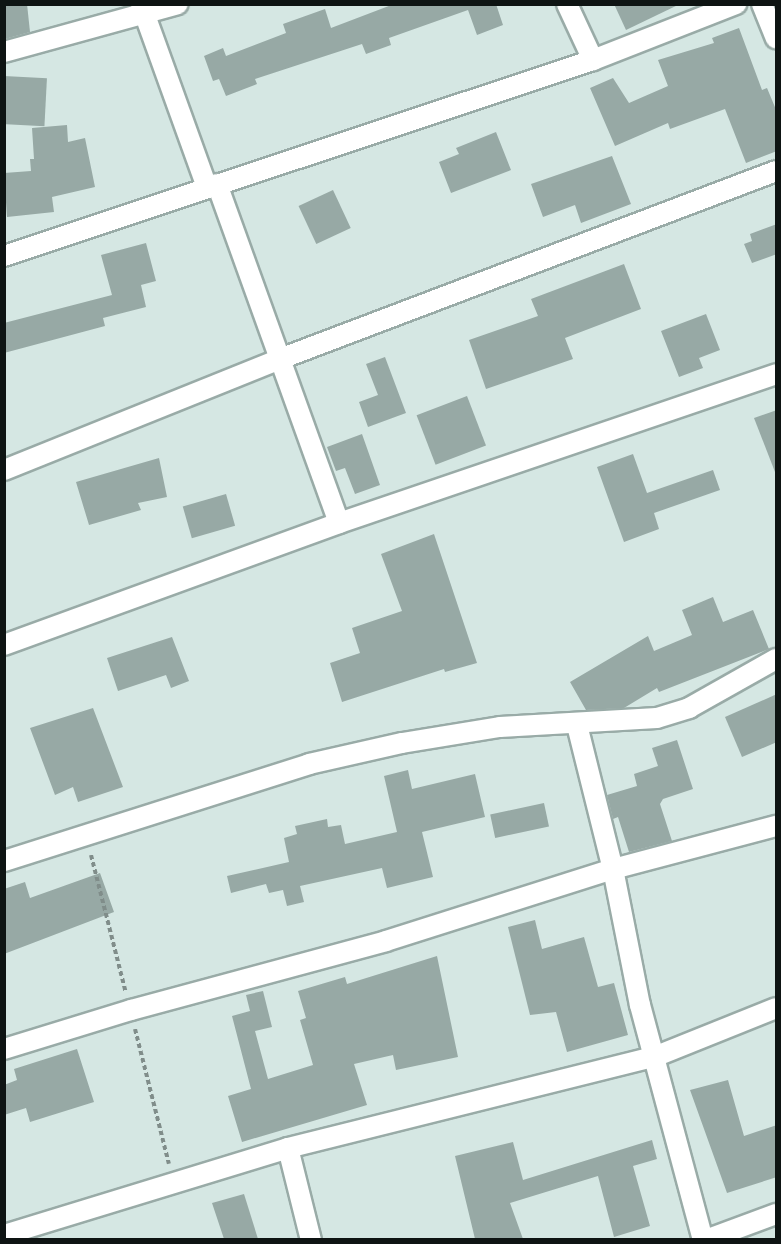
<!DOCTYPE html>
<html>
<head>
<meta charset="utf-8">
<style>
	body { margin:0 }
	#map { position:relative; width:781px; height:1244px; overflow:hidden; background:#d5e7e3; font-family:Karla,sans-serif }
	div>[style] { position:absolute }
	.building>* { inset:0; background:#97a9a5; transform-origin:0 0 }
	.path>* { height:4px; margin-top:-2px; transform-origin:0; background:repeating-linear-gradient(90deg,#808d8a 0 4.5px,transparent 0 7.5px) }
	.roads { filter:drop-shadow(2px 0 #99aba7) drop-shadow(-2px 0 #99aba7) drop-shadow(0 2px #99aba7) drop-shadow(0 -2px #99aba7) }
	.minor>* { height:20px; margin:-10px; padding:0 10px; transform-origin:10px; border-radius:10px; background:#fff }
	span { translate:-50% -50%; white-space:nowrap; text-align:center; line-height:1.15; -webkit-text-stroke:4.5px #d5e7e3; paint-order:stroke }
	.frame { position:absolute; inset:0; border:6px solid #0e1413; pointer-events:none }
</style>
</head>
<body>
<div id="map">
	<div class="building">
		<i style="clip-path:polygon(4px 4px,27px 4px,30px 32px,5px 39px)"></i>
		<i style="clip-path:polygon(394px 4px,496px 4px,503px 25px,477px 35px,468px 10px,389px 38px,391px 45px,366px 54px,362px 44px,255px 79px,257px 84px,226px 96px,219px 79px,213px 81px,204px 56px,223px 48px,226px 56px,286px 33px,283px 24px,325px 9px,331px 28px)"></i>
		<i style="clip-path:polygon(614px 4px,680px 4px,626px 30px)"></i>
		<i style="clip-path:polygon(739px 28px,762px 90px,767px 88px,777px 112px,777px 151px,746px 163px,725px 109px,670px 129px,668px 123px,615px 146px,590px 88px,613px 78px,629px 103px,668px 86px,658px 60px,714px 43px,712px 38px)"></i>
		<i style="left:4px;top:76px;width:43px;height:48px;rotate:3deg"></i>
		<i style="clip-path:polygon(67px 125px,68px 142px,85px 138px,95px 187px,52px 197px,54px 212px,7px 217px,4px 173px,31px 171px,30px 159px,34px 159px,32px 128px)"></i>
		<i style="clip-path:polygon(496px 132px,511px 170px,451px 193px,439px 162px,459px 154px,456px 148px)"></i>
		<i style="clip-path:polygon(612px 156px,631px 204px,581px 223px,575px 205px,543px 217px,531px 184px)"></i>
		<i style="left:333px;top:190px;width:42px;height:38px;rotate:65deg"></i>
		<i style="clip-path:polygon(777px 224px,777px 254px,752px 263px,744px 244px,752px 241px,750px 234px)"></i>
		<i style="clip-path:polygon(146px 243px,156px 281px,141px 285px,146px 307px,103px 318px,105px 326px,4px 353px,4px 323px,112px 295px,101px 255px)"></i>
		<i style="clip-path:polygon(624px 264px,641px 309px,565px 338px,573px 359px,486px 389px,469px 340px,538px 316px,531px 299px)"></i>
		<i style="clip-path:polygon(706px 314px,720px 350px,699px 358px,703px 368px,679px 377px,661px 331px)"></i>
		<i style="clip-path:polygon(385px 357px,406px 413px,368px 427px,359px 402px,378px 395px,366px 364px)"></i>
		<i style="left:467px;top:396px;width:53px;height:54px;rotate:69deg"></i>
		<i style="clip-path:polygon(777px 410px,777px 472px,775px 472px,754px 418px)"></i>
		<i style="clip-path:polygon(362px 434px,380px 485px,355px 494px,345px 468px,336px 471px,327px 447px)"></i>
		<i style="clip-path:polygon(633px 454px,647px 493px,713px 470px,720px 490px,654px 513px,659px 529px,624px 542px,597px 467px)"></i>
		<i style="clip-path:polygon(159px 458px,167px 497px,138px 503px,141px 510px,89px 525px,76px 482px)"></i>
		<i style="left:226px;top:494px;width:33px;height:45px;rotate:74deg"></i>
		<i style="clip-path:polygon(434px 534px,477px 663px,445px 672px,444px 669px,342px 702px,330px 663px,360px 653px,352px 628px,402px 611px,381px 554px)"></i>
		<i style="clip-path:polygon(713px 597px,723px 622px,753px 610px,769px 649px,659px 692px,657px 688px,624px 708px,586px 710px,570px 682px,648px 636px,654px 651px,692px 635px,682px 610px)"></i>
		<i style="clip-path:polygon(172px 637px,189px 681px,171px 688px,166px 675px,118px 691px,107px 658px)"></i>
		<i style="clip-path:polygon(777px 694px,777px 742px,742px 757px,725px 717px)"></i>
		<i style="clip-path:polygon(93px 708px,123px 787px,78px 802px,73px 787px,55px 795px,30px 728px)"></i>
		<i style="clip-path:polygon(677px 740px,693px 789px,663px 799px,660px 804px,672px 841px,629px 852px,618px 817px,613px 819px,607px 795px,637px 786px,634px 774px,658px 766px,652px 748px)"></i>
		<i style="clip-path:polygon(408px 770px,412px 789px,475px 774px,485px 817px,422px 832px,433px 877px,387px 888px,382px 868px,300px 886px,304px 902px,287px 906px,283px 890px,269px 893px,266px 884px,231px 893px,227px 876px,289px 862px,284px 838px,297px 834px,295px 826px,327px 819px,328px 827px,341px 825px,345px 844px,397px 832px,384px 776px)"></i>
		<i style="left:544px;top:803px;width:24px;height:55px;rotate:78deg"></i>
		<i style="clip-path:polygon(100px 873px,114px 912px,4px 954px,4px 889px,25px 882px,30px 898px)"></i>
		<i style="clip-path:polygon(535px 920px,542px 949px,584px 937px,598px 987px,614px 983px,628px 1035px,567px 1052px,556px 1012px,530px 1015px,508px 927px)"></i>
		<i style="clip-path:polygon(437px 956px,458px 1057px,396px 1070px,393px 1055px,354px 1064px,367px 1105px,242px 1142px,228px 1096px,251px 1089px,232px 1016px,250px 1011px,246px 995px,263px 991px,272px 1027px,255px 1031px,268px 1079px,313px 1065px,300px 1020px,306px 1018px,298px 991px,345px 977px,347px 984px)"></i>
		<i style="clip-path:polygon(77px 1049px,94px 1102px,30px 1122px,26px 1108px,4px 1115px,4px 1085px,17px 1080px,14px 1069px)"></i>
		<i style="clip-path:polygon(728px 1080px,744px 1136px,777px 1125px,777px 1177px,727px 1193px,690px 1090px)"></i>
		<i style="clip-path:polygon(652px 1140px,657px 1159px,633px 1166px,650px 1226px,614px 1237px,598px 1176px,510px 1203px,523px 1239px,475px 1239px,455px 1156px,513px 1142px,523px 1180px)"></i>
		<i style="clip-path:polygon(244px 1194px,258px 1239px,224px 1239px,212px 1203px)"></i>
	</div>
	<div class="path">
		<i style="left:91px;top:855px;width:142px;rotate:75.8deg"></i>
		<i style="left:135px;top:1029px;width:139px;rotate:75.9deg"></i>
	</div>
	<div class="roads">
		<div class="minor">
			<i style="left:141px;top:4px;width:195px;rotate:70.2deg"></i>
			<i style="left:567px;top:4px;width:62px;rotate:65.1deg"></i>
			<i style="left:762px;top:4px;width:37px;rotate:68deg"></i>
			<i style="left:4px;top:52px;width:180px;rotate:-15.4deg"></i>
			<i style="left:217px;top:184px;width:360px;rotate:70.2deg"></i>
			<i style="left:4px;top:256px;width:621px;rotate:-18.41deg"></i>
			<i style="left:593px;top:60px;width:154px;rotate:-21.4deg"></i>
			<i style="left:4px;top:470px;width:297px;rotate:-21.9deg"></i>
			<i style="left:280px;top:359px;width:530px;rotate:-20.76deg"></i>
			<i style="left:4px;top:645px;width:357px;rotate:-20deg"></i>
			<i style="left:339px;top:523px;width:462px;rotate:-18.8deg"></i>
			<i style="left:577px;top:725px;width:148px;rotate:76deg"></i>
			<i style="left:613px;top:869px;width:139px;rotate:78.8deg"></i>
			<i style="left:640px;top:1005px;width:243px;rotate:75deg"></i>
			<i style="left:4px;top:861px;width:320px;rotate:-17.6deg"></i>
			<i style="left:309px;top:764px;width:95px;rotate:-12.7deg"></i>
			<i style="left:402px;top:743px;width:99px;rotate:-9.3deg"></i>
			<i style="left:500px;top:727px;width:157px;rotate:-3.3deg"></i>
			<i style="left:657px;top:718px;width:34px;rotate:-17deg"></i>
			<i style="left:689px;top:708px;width:100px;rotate:-29.4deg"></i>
			<i style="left:4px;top:1049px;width:133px;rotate:-17.1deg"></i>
			<i style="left:131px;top:1010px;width:264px;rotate:-15.1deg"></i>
			<i style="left:386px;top:941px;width:238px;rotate:-17.6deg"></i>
			<i style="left:613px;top:869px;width:169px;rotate:-14.8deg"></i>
			<i style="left:288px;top:1148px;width:95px;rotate:76deg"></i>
			<i style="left:4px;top:1235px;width:297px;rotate:-17deg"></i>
			<i style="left:288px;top:1148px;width:377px;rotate:-14deg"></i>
			<i style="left:654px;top:1057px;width:131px;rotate:-21.9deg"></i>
			<i style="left:706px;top:1240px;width:75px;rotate:-20.4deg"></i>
		</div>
	</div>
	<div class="frame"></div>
</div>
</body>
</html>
